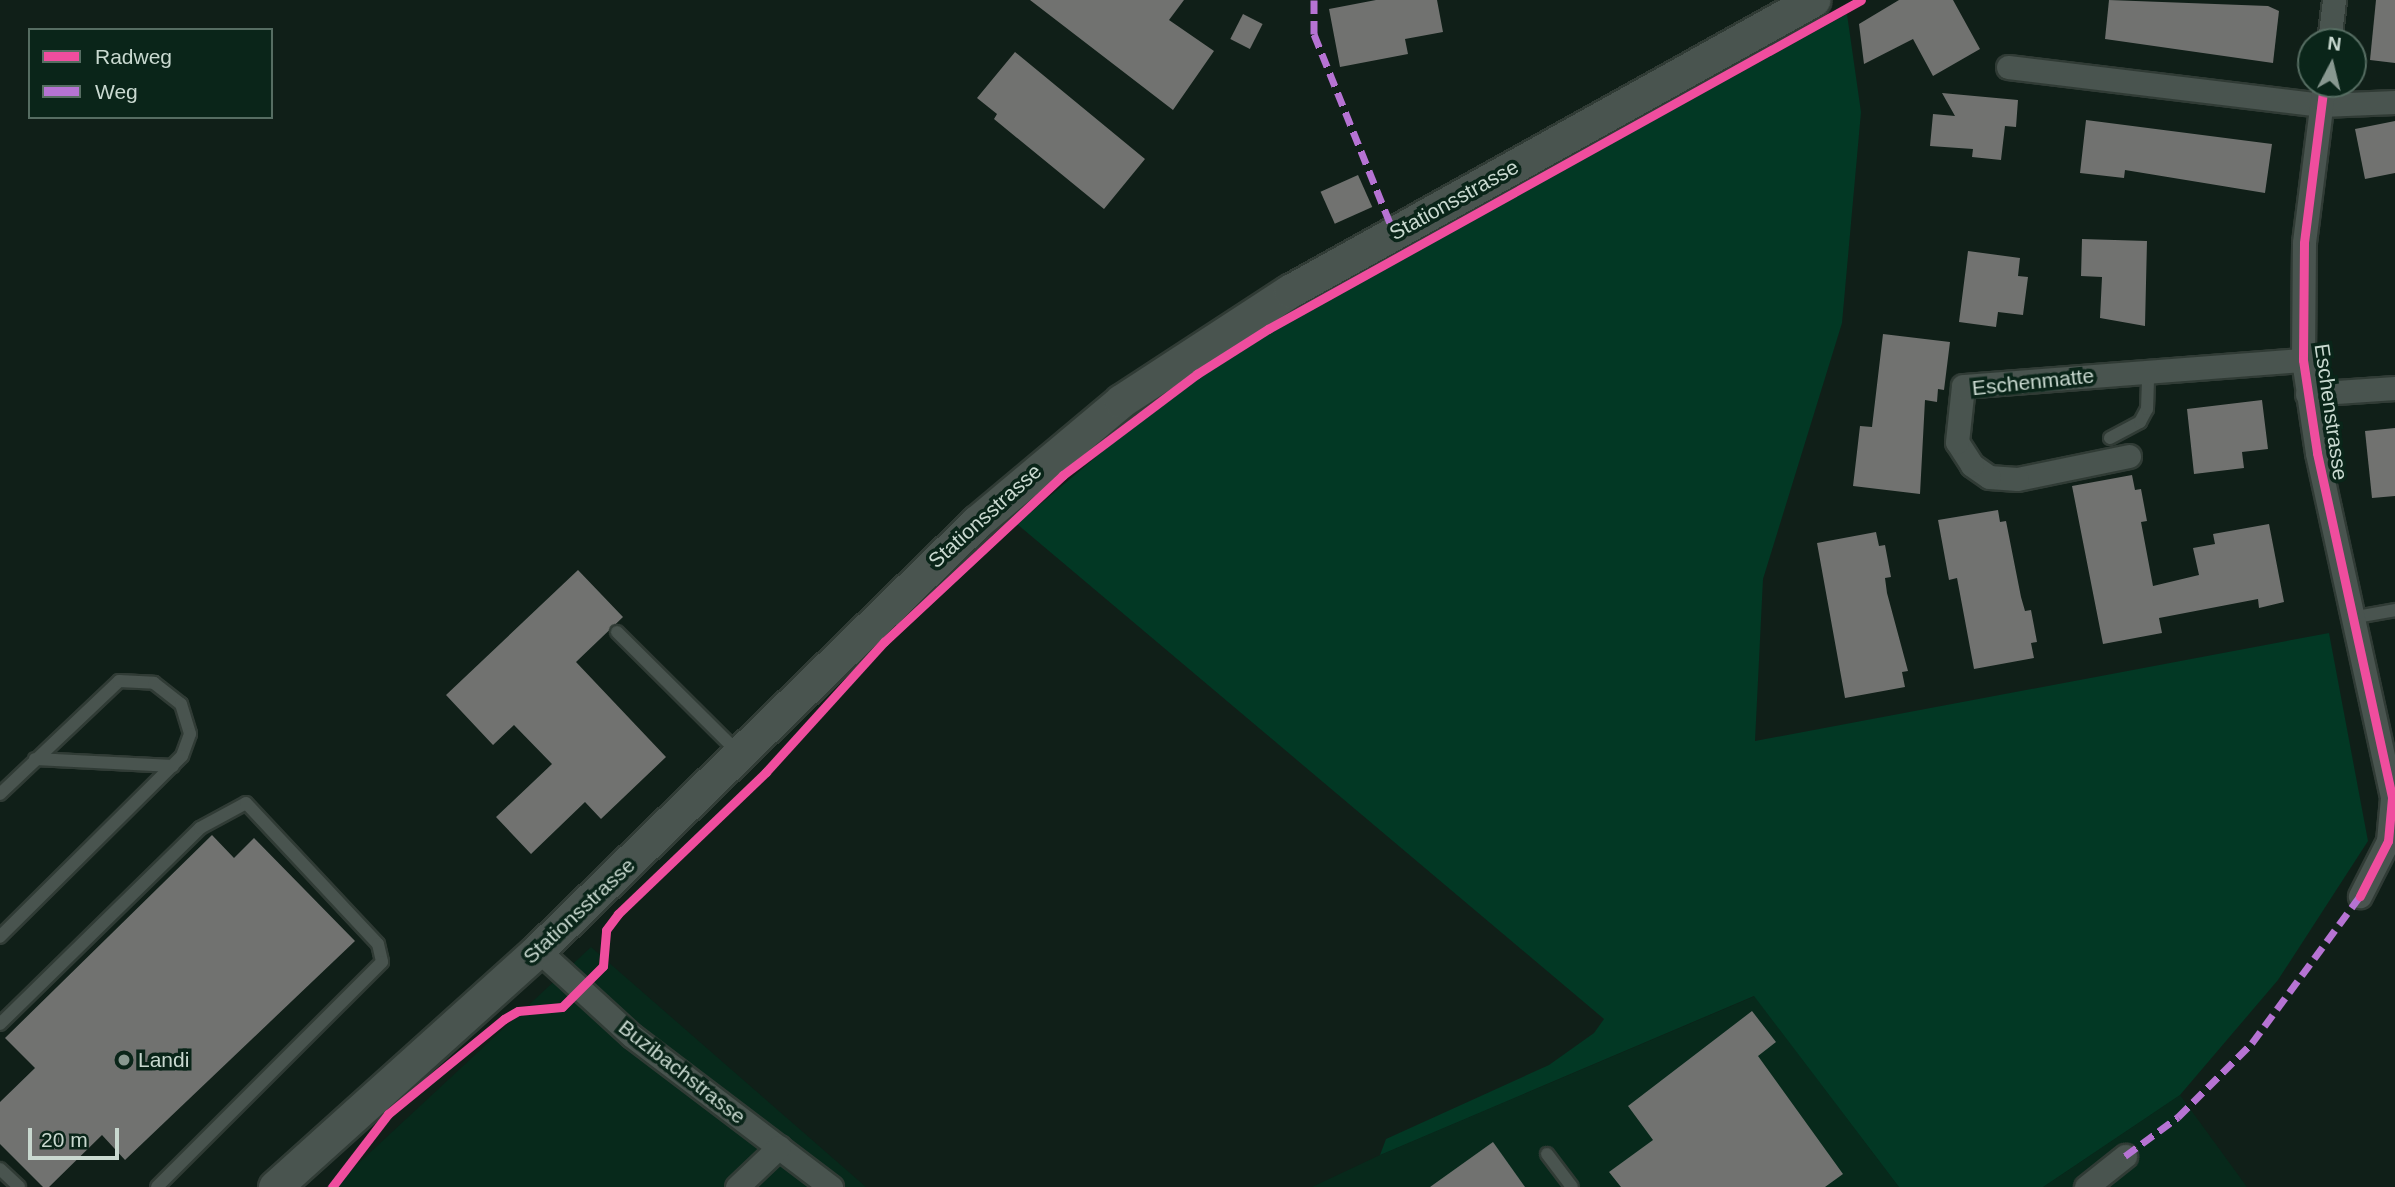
<!DOCTYPE html>
<html>
<head>
<meta charset="utf-8">
<style>
	body { margin:0 }
	#map { position:relative; width:2395px; height:1187px; overflow:hidden; background:#101f18; font-family:Arial,sans-serif }
	div>[style] { position:absolute }
	.built>* { inset:0; background:#07291b }
	.green>* { inset:0; background:#023824 }
	.building>* { inset:0; background:#717270; transform-origin:0 0 }
	.roads { filter:drop-shadow(2px 0 #303b35) drop-shadow(-2px 0 #303b35) drop-shadow(0 2px #303b35) drop-shadow(0 -2px #303b35) }
	.service>* { height:12px; margin:-6px; padding:0 6px; transform-origin:6px; border-radius:6px; background:#49544f }
	.minor>* { height:23px; margin:-11.5px; padding:0 11.5px; transform-origin:11.5px; border-radius:11.5px; background:#49544f }
	.secondary>* { height:33px; margin:-16.5px; padding:0 16.5px; transform-origin:16.5px; border-radius:16.5px; background:#49544f }
	.quiet>* { height:7px; margin-top:-3.5px; transform-origin:0; background:repeating-linear-gradient(90deg,#b673d3 0 14px,transparent 0 21px) }
	.cycleway>* { height:9px; margin:-4.5px; padding:0 4.5px; transform-origin:4.5px; border-radius:4.5px; background:#ef4d9e }
	.dots>* { width:19px; height:19px; translate:-50% -50%; box-sizing:border-box; border:4px solid #0a2519; border-radius:50% }
	span { translate:-50% -50%; white-space:nowrap; text-align:center; line-height:1.15; -webkit-text-stroke:7px #0a2519; paint-order:stroke }
	.street-label { font-size:21px; color:#c9d9d0 }
	.poi-label { font-size:21px; color:#c9d9d0 }
	.left { translate:0 -50%; text-align:left }
	.legend { position:absolute; left:28px; top:28px; width:245px; height:91px; box-sizing:border-box; background:#0a2519; border:2px solid #566d62; margin:0; padding:9px 12px; list-style:none; font-size:21px; color:#c9d9d0 }
	.legend li { display:flex; align-items:center; gap:14px; height:35px }
	.legend b { width:35px; border:2px solid #566d62 }
	.north { position:absolute; left:2297px; top:28px; width:70px; height:70px; box-sizing:border-box; background:#0a2519; border:2px solid #566d62; border-radius:50%; rotate:7deg; font-size:19px; font-weight:700; line-height:28px; text-align:center; color:#c9d9d0 }
	.north::after { content:''; display:block; margin:auto; width:24px; height:32px; background:#889890; clip-path:polygon(50% 0,100% 100%,50% 72%,0 100%) }
	.scale { position:absolute; left:28px; top:1128px; width:91px; height:32px; box-sizing:border-box; border:4px solid #c9d9d0; border-top:0; padding-left:9px; font-size:21px; line-height:24px; white-space:nowrap; color:#c9d9d0; -webkit-text-stroke:5px #0a2519; paint-order:stroke }
</style>
</head>
<body>
<div id="map">
	<div class="built">
		<i style="clip-path:polygon(591px 947px,866px 1187px,333px 1187px)"></i>
		<i style="clip-path:polygon(1755px 996px,1899px 1187px,1312px 1187px,1380px 1155px)"></i>
		<i style="clip-path:polygon(2180px 1095px,2247px 1187px,2043px 1187px)"></i>
	</div>
	<div class="green">
		<i style="clip-path:polygon(1847px 14px,1861px 112px,1842px 323px,1763px 579px,1755px 741px,2329px 633px,2368px 841px,2278px 980px,2180px 1095px,2043px 1187px,1899px 1187px,1754px 996px,1380px 1155px,1386px 1139px,1549px 1065px,1594px 1033px,1604px 1019px,1017px 524px,1195px 373px)"></i>
	</div>
	<div class="building">
		<i style="clip-path:polygon(1030px 0,1184px 0,1169px 20px,1214px 51px,1173px 110px)"></i>
		<i style="clip-path:polygon(1376px 0,1437px 0,1443px 32px,1405px 39px,1408px 54px,1340px 67px,1329px 9px)"></i>
		<i style="clip-path:polygon(1899px 0,1953px 0,1980px 49px,1933px 76px,1913px 39px,1864px 64px,1859px 24px)"></i>
		<i style="clip-path:polygon(2109px 0,2268px 6px,2279px 11px,2273px 63px,2105px 39px)"></i>
		<i style="clip-path:polygon(2376px 0,2395px 0,2395px 63px,2370px 60px)"></i>
		<i style="left:1243px;top:14px;width:22px;height:28px;rotate:27deg"></i>
		<i style="clip-path:polygon(1015px 52px,1145px 159px,1104px 209px,994px 119px,997px 114px,977px 98px)"></i>
		<i style="clip-path:polygon(1942px 93px,2018px 100px,2016px 127px,2005px 126px,2001px 160px,1972px 157px,1973px 149px,1930px 146px,1933px 114px,1955px 116px)"></i>
		<i style="clip-path:polygon(2086px 120px,2272px 144px,2265px 193px,2125px 170px,2124px 178px,2080px 173px)"></i>
		<i style="clip-path:polygon(2395px 121px,2395px 173px,2365px 179px,2355px 129px)"></i>
		<i style="left:1358px;top:175px;width:35px;height:41px;rotate:66deg"></i>
		<i style="clip-path:polygon(2082px 239px,2147px 241px,2145px 326px,2100px 318px,2102px 277px,2081px 276px)"></i>
		<i style="clip-path:polygon(1968px 251px,2020px 258px,2018px 276px,2028px 277px,2023px 315px,1998px 312px,1996px 327px,1959px 322px)"></i>
		<i style="clip-path:polygon(1883px 334px,1950px 342px,1944px 390px,1938px 389px,1937px 402px,1925px 400px,1920px 494px,1853px 486px,1860px 426px,1872px 427px)"></i>
		<i style="clip-path:polygon(2262px 400px,2268px 449px,2242px 452px,2244px 468px,2194px 474px,2187px 409px)"></i>
		<i style="clip-path:polygon(2395px 428px,2395px 496px,2372px 498px,2365px 431px)"></i>
		<i style="clip-path:polygon(2132px 475px,2135px 490px,2141px 489px,2147px 521px,2141px 522px,2153px 586px,2199px 575px,2193px 548px,2215px 544px,2213px 534px,2269px 524px,2284px 602px,2259px 608px,2258px 599px,2159px 618px,2162px 633px,2103px 644px,2072px 486px)"></i>
		<i style="clip-path:polygon(1998px 510px,2000px 522px,2006px 521px,2021px 597px,2025px 611px,2031px 610px,2037px 642px,2031px 643px,2034px 658px,1974px 669px,1957px 578px,1949px 580px,1938px 520px)"></i>
		<i style="clip-path:polygon(1876px 532px,1879px 546px,1885px 545px,1891px 577px,1885px 578px,1887px 593px,1908px 671px,1902px 672px,1905px 687px,1845px 698px,1817px 543px)"></i>
		<i style="clip-path:polygon(578px 570px,623px 617px,576px 662px,666px 757px,601px 819px,585px 802px,531px 854px,496px 817px,552px 764px,514px 725px,493px 745px,446px 695px)"></i>
		<i style="clip-path:polygon(212px 835px,234px 858px,254px 838px,355px 941px,125px 1160px,102px 1135px,49px 1187px,43px 1187px,0 1144px,0 1102px,35px 1068px,5px 1038px)"></i>
		<i style="clip-path:polygon(1752px 1011px,1776px 1042px,1758px 1056px,1843px 1174px,1825px 1187px,1621px 1187px,1609px 1172px,1653px 1140px,1628px 1106px)"></i>
		<i style="clip-path:polygon(1493px 1142px,1525px 1187px,1430px 1187px)"></i>
	</div>
	<div class="roads">
		<div class="service">
			<i style="left:2110px;top:438px;width:34px;rotate:-28deg"></i>
			<i style="left:2140px;top:422px;width:15px;rotate:-62deg"></i>
			<i style="left:2147px;top:409px;width:38px;rotate:-88deg"></i>
			<i style="left:2356px;top:617px;width:40px;rotate:-10deg"></i>
			<i style="left:617px;top:632px;width:172px;rotate:44.8deg"></i>
			<i style="left:35px;top:759px;width:138px;rotate:2.9deg"></i>
			<i style="left:0;top:794px;width:164px;rotate:-43.5deg"></i>
			<i style="left:119px;top:681px;width:35px;rotate:3deg"></i>
			<i style="left:154px;top:683px;width:34px;rotate:38deg"></i>
			<i style="left:181px;top:704px;width:31px;rotate:73deg"></i>
			<i style="left:190px;top:734px;width:23px;rotate:110deg"></i>
			<i style="left:182px;top:756px;width:257px;rotate:135.2deg"></i>
			<i style="left:0;top:1024px;width:280px;rotate:-44.4deg"></i>
			<i style="left:200px;top:828px;width:52px;rotate:-28.5deg"></i>
			<i style="left:246px;top:803px;width:193px;rotate:46.9deg"></i>
			<i style="left:378px;top:944px;width:18px;rotate:77deg"></i>
			<i style="left:382px;top:962px;width:318px;rotate:135deg"></i>
			<i style="left:1547px;top:1154px;width:41px;rotate:52.9deg"></i>
			<i style="left:0;top:1169px;width:26px;rotate:43deg"></i>
		</div>
		<div class="minor">
			<i style="left:2329px;top:42px;width:42px;rotate:-83.2deg"></i>
			<i style="left:2008px;top:67px;width:316px;rotate:6.9deg"></i>
			<i style="left:2322px;top:105px;width:73px;rotate:-2.4deg"></i>
			<i style="left:2324px;top:84px;width:160px;rotate:97.2deg"></i>
			<i style="left:2304px;top:243px;width:117px;rotate:90.5deg"></i>
			<i style="left:2303px;top:360px;width:94px;rotate:81.4deg"></i>
			<i style="left:2317px;top:453px;width:353px;rotate:77.7deg"></i>
			<i style="left:2392px;top:798px;width:43px;rotate:95.3deg"></i>
			<i style="left:2388px;top:841px;width:62px;rotate:117deg"></i>
			<i style="left:2307px;top:394px;width:88px;rotate:-3.9deg"></i>
			<i style="left:2129px;top:456px;width:114px;rotate:168.4deg"></i>
			<i style="left:2017px;top:479px;width:28px;rotate:-176deg"></i>
			<i style="left:1989px;top:477px;width:21px;rotate:-145deg"></i>
			<i style="left:1972px;top:465px;width:27px;rotate:-123deg"></i>
			<i style="left:1957px;top:442px;width:56px;rotate:-83.9deg"></i>
			<i style="left:1963px;top:386px;width:341px;rotate:-4.4deg"></i>
			<i style="left:538px;top:950px;width:127px;rotate:42.5deg"></i>
			<i style="left:632px;top:1036px;width:250px;rotate:37.2deg"></i>
			<i style="left:737px;top:1187px;width:58px;rotate:-43.6deg"></i>
			<i style="left:2086px;top:1187px;width:50px;rotate:-38.5deg"></i>
		</div>
		<div class="secondary">
			<i style="left:275px;top:1187px;width:354px;rotate:-42deg"></i>
			<i style="left:538px;top:950px;width:613px;rotate:-44.27deg"></i>
			<i style="left:977px;top:522px;width:188px;rotate:-40deg"></i>
			<i style="left:1121px;top:401px;width:202px;rotate:-33.1deg"></i>
			<i style="left:1290px;top:291px;width:599px;rotate:-29.09deg"></i>
		</div>
	</div>
	<div class="quiet">
		<i style="left:1314px;top:0;width:34px;rotate:90deg"></i>
		<i style="left:1314px;top:34px;width:214px;rotate:68.1deg"></i>
		<i style="left:2125px;top:1156px;width:66px;rotate:-36.3deg"></i>
		<i style="left:2178px;top:1117px;width:105px;rotate:-45deg"></i>
		<i style="left:2252px;top:1043px;width:182px;rotate:-53.7deg"></i>
	</div>
	<div class="cycleway">
		<i style="left:2324px;top:84px;width:160px;rotate:97.2deg"></i>
		<i style="left:2304px;top:243px;width:117px;rotate:90.5deg"></i>
		<i style="left:2303px;top:360px;width:94px;rotate:81.4deg"></i>
		<i style="left:2317px;top:453px;width:353px;rotate:77.7deg"></i>
		<i style="left:2392px;top:798px;width:43px;rotate:95.3deg"></i>
		<i style="left:2388px;top:841px;width:62px;rotate:117deg"></i>
		<i style="left:332px;top:1187px;width:92px;rotate:-52.5deg"></i>
		<i style="left:388px;top:1114px;width:150px;rotate:-39.3deg"></i>
		<i style="left:504px;top:1019px;width:16px;rotate:-30deg"></i>
		<i style="left:518px;top:1011px;width:44px;rotate:-5.2deg"></i>
		<i style="left:562px;top:1007px;width:58px;rotate:-45deg"></i>
		<i style="left:603px;top:966px;width:36px;rotate:-85deg"></i>
		<i style="left:606px;top:930px;width:20px;rotate:-53deg"></i>
		<i style="left:618px;top:914px;width:205px;rotate:-43.8deg"></i>
		<i style="left:766px;top:772px;width:176px;rotate:-47.8deg"></i>
		<i style="left:884px;top:642px;width:245px;rotate:-43deg"></i>
		<i style="left:1063px;top:475px;width:168px;rotate:-37deg"></i>
		<i style="left:1197px;top:374px;width:84px;rotate:-32.4deg"></i>
		<i style="left:1268px;top:329px;width:678px;rotate:-29.02deg"></i>
	</div>
	<div class="dots">
		<i style="left:124px;top:1060px;background:#889890"></i>
	</div>
	<div class="street-label">
		<span style="left:1454px;top:200px;rotate:-29deg">Stationsstrasse</span>
		<span style="left:2033px;top:382px;rotate:-6deg">Eschenmatte</span>
		<span style="left:2331px;top:412px;rotate:82deg">Eschenstrasse</span>
		<span style="left:985px;top:516px;rotate:-42deg">Stationsstrasse</span>
		<span style="left:579px;top:911px;rotate:-43deg">Stationsstrasse</span>
		<span style="left:682px;top:1072px;rotate:38deg">Buzibachstrasse</span>
	</div>
	<div class="poi-label">
		<span class="left" style="left:138px;top:1060px">Landi</span>
	</div>
	<ul class="legend">
	<li><b style="height:9px;background:#ef4d9e"></b>Radweg</li>
	<li><b style="height:9px;background:#b673d3"></b>Weg</li>
	</ul>
	<div class="north">N</div>
	<div class="scale">20 m</div>
</div>
</body>
</html>
